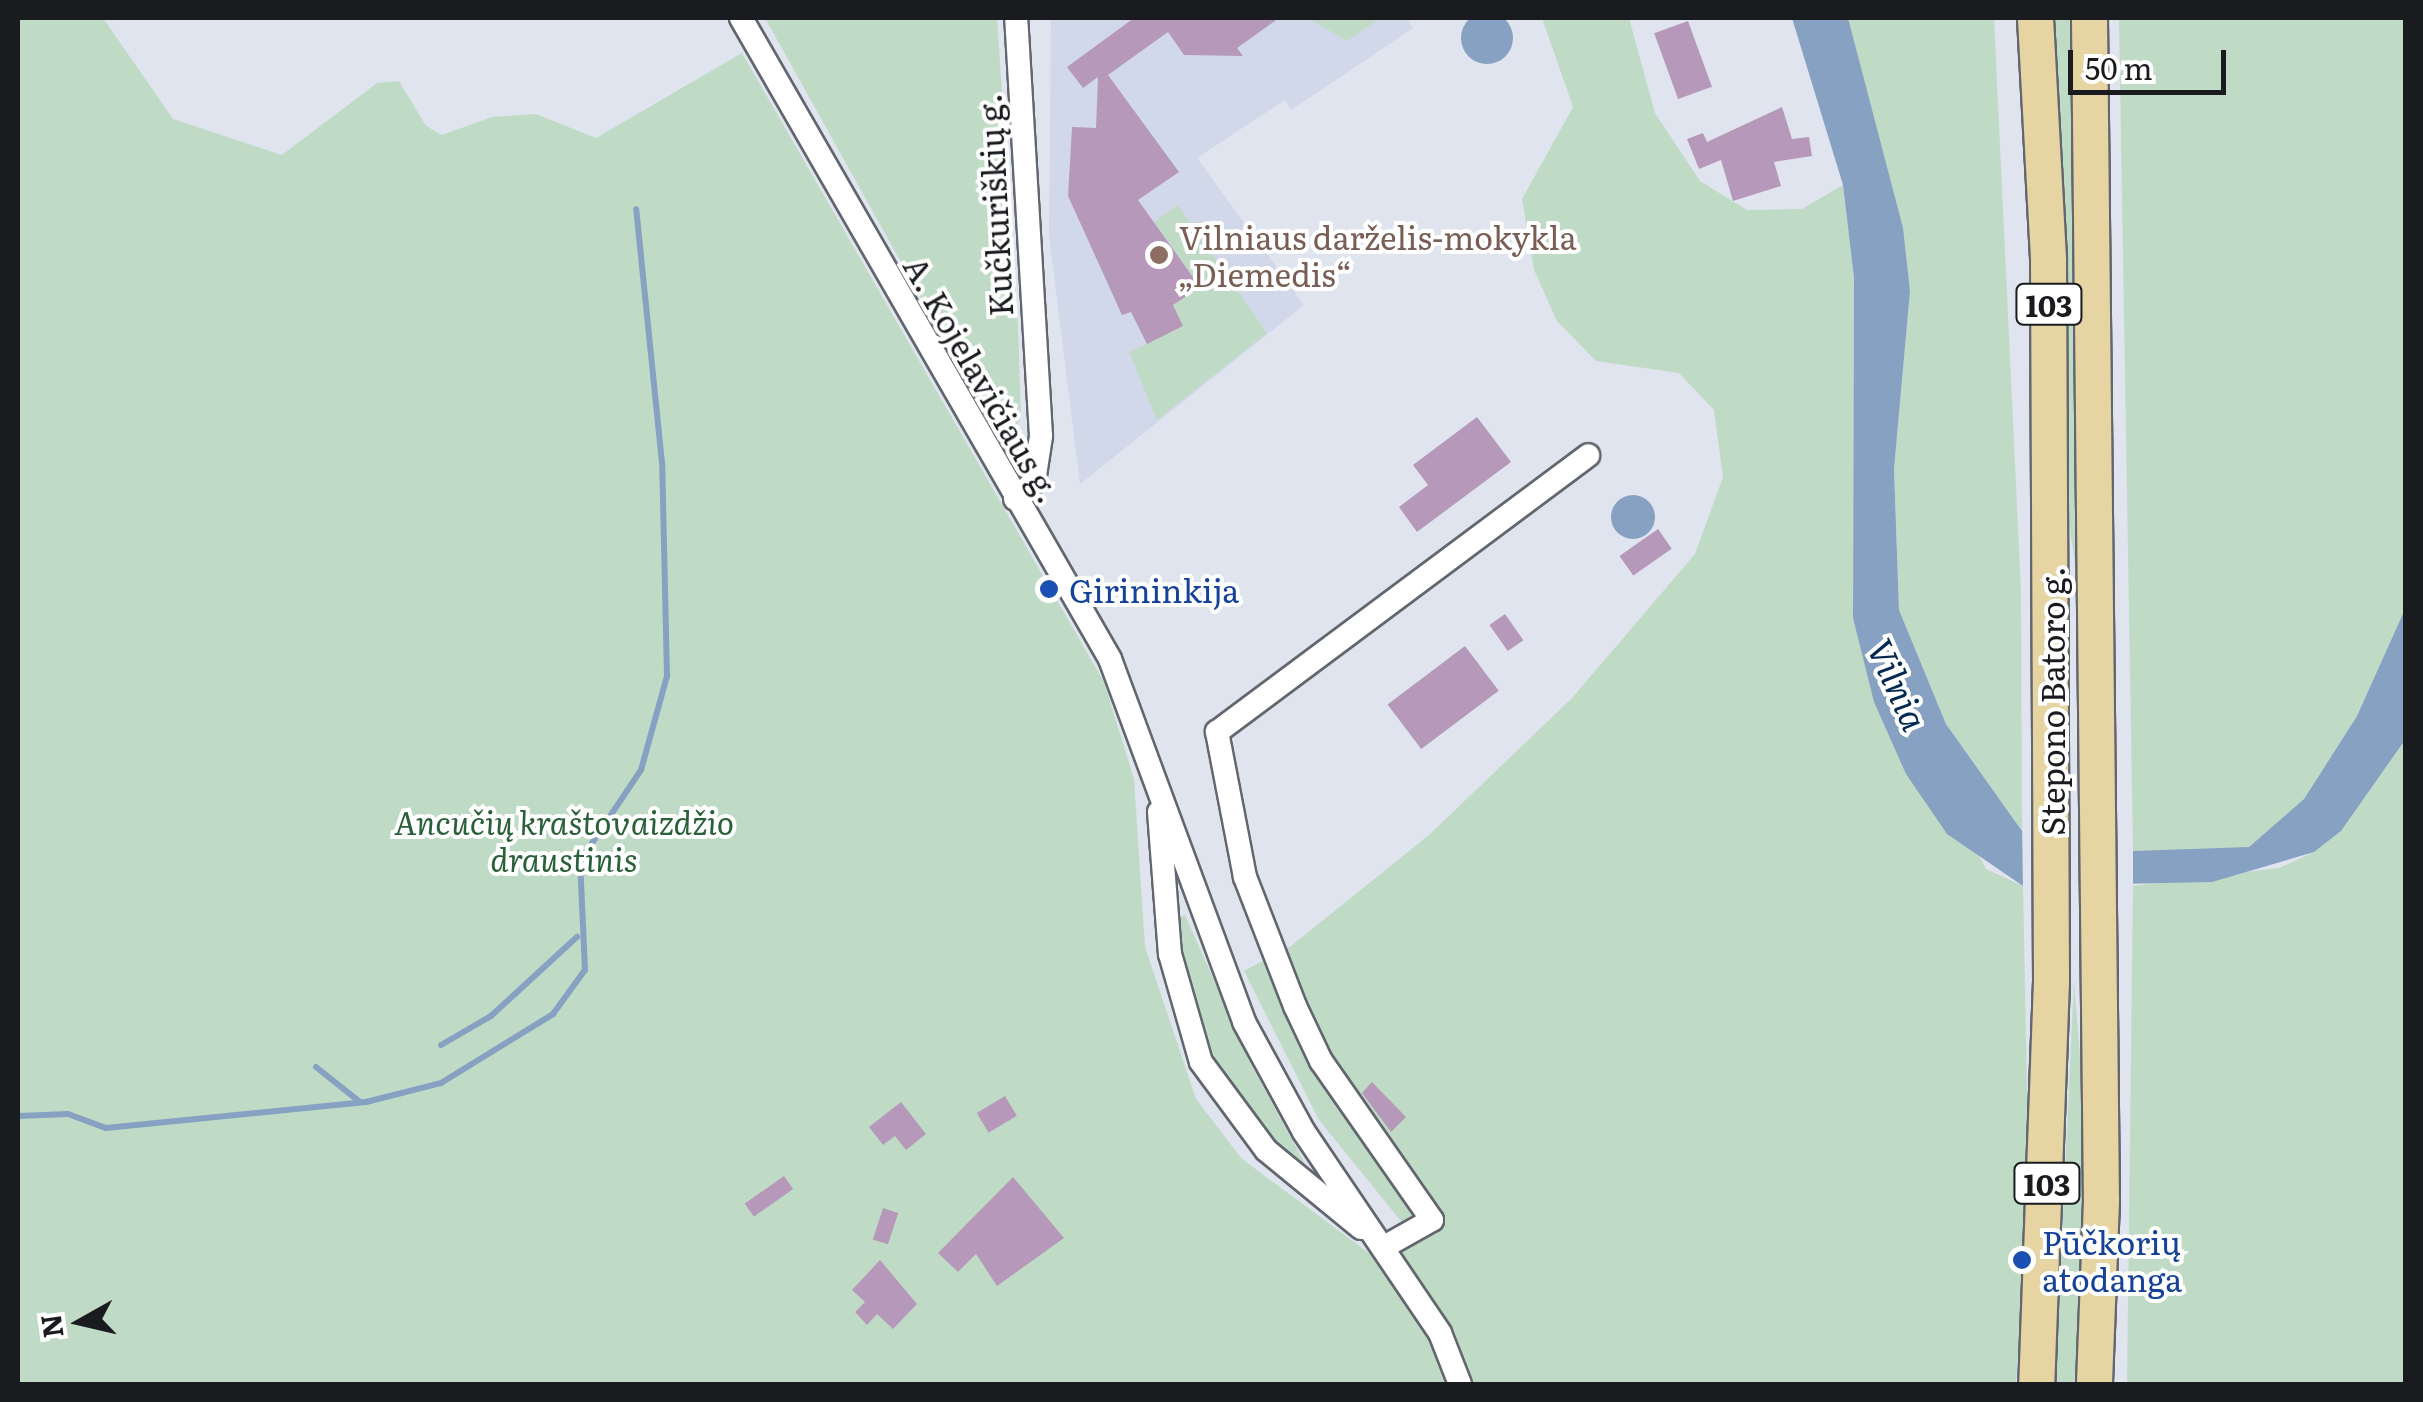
<!DOCTYPE html>
<html>
<head>
<meta charset="utf-8">
<style>
	body { margin:0 }
	#map { position:relative; width:2423px; height:1402px; overflow:hidden; background:#dfe4ef; font-family:Literata,serif }
	div>[style] { position:absolute }
	.built>* { inset:0; background:#d1d8e9 }
	.green>* { inset:0; background:#c0dbc5 }
	.water>* { inset:0; background:#87a1c2 }
	.round { border-radius:50% }
	.pier>* { inset:0; background:#dfe4ef }
	.stream>* { height:6px; margin:-3px; padding:0 3px; transform-origin:3px; border-radius:3px; background:#87a1c2 }
	.building>* { inset:0; background:#b699ba; transform-origin:0 0 }
	.roads { filter:drop-shadow(2px 0 #62666f) drop-shadow(-2px 0 #62666f) drop-shadow(0 2px #62666f) drop-shadow(0 -2px #62666f) }
	.street>* { height:22px; margin:-11px; padding:0 11px; transform-origin:11px; border-radius:11px; background:#fff }
	.primary>* { height:35px; margin:-17.5px; padding:0 17.5px; transform-origin:17.5px; border-radius:17.5px; background:#e6d4a3 }
	.dots>* { width:28px; height:28px; translate:-50% -50%; box-sizing:border-box; border:5px solid #fff; border-radius:50% }
	span { translate:-50% -50%; white-space:nowrap; text-align:center; line-height:1.15; -webkit-text-stroke:8px #fff; paint-order:stroke }
	.shield-label span { padding:2px 8px; background:#fff; border:2px solid; border-radius:8px; -webkit-text-stroke-width:0 }
	.shield-label { font-size:30px; color:#1a1b1f; font-weight:700 }
	.street-label { font-size:32px; color:#1a1b1f }
	.education-label { font-size:32px; color:#785e54 }
	.left { translate:0 -50%; text-align:left }
	.transit-label { font-size:32px; color:#164399 }
	.park-label { font-size:32px; color:#2b613a; font-style:italic }
	.water-label { font-size:35px; color:#012952; font-style:italic }
	.frame { position:absolute; inset:0; border:20px solid #1a1b1f; pointer-events:none }
	.north { position:absolute; left:30px; top:1272px; width:100px; height:100px; -webkit-text-stroke:8px #fff; paint-order:stroke; rotate:262deg; font-size:28px; font-weight:700; line-height:40px; text-align:center; color:#1a1b1f }
	.north::after { content:''; display:block; margin:auto; width:35px; height:45px; background:#1a1b1f; clip-path:polygon(50% 0,100% 100%,50% 72%,0 100%) }
	.scale { position:absolute; left:2068px; top:50px; width:158px; height:45px; box-sizing:border-box; border:5px solid #1a1b1f; border-top:0; padding-left:12px; font-size:30px; line-height:35px; white-space:nowrap; color:#1a1b1f; -webkit-text-stroke:8px #fff; paint-order:stroke }
</style>
</head>
<body>
<div id="map">
	<div class="built">
		<i style="clip-path:polygon(1051px 18px,1406px 18px,1413px 28px,1291px 110px,1285px 100px,1197px 158px,1304px 305px,1080px 484px,1049px 235px)"></i>
	</div>
	<div class="green">
		<i style="clip-path:polygon(18px 18px,103px 18px,173px 119px,282px 155px,377px 83px,399px 81px,426px 126px,442px 135px,492px 117px,536px 114px,596px 138px,742px 53px,1104px 682px,1134px 779px,1145px 947px,1196px 1099px,1242px 1159px,1377px 1259px,1418px 1242px,1319px 1120px,1244px 971px,1291px 946px,1429px 835px,1572px 698px,1695px 554px,1723px 477px,1714px 410px,1679px 373px,1596px 361px,1557px 321px,1534px 270px,1522px 199px,1573px 107px,1542px 18px,1629px 18px,1655px 113px,1700px 181px,1747px 210px,1802px 209px,1843px 185px,1854px 278px,1853px 618px,1986px 869px,2023px 886px,2029px 1191px,2016px 1384px,18px 1384px)"></i>
		<i style="clip-path:polygon(765px 18px,997px 18px,1018px 327px,1021px 418px,1014px 430px,984px 411px)"></i>
		<i style="clip-path:polygon(1308px 18px,1380px 18px,1347px 41px)"></i>
		<i style="clip-path:polygon(1848px 18px,1994px 18px,2021px 591px,2022px 831px,1946px 724px,1899px 610px,1894px 469px,1910px 291px)"></i>
		<i style="clip-path:polygon(2050px 18px,2077px 18px,2079px 591px,2068px 516px)"></i>
		<i style="clip-path:polygon(2119px 18px,2405px 18px,2405px 609px,2357px 716px,2304px 799px,2249px 847px,2209px 854px,2133px 851px)"></i>
		<i style="clip-path:polygon(1178px 205px,1267px 333px,1157px 420px,1129px 352px,1182px 327px,1173px 305px,1200px 287px,1154px 222px)"></i>
		<i style="clip-path:polygon(2405px 740px,2405px 1384px,2127px 1384px,2133px 886px,2279px 868px,2314px 852px,2341px 831px)"></i>
		<i style="clip-path:polygon(1185px 915px,1253px 1068px,1308px 1169px,1261px 1131px,1205px 1042px,1179px 952px,1177px 919px)"></i>
		<i style="clip-path:polygon(2074px 981px,2088px 1160px,2080px 1384px,2055px 1384px)"></i>
	</div>
	<div class="water">
		<i class="round" style="left:1461px;top:12px;width:52px;height:52px"></i>
		<i style="clip-path:polygon(1792px 18px,1848px 18px,1903px 228px,1910px 291px,1894px 469px,1899px 610px,1946px 724px,2022px 831px,2133px 851px,2249px 847px,2304px 799px,2357px 716px,2405px 609px,2405px 740px,2341px 831px,2314px 852px,2212px 882px,2023px 886px,1947px 834px,1906px 774px,1874px 702px,1853px 618px,1854px 278px,1843px 185px)"></i>
		<i class="round" style="left:1611px;top:495px;width:44px;height:44px"></i>
	</div>
	<div class="pier">
		<i style="clip-path:polygon(2022px 823px,2133px 846px,2133px 891px,2023px 891px)"></i>
	</div>
	<div class="stream">
		<i style="left:441px;top:1045px;width:58px;rotate:-30.1deg"></i>
		<i style="left:491px;top:1016px;width:117px;rotate:-42.6deg"></i>
		<i style="left:316px;top:1067px;width:56px;rotate:38.5deg"></i>
		<i style="left:18px;top:1116px;width:50px;rotate:-2.3deg"></i>
		<i style="left:68px;top:1114px;width:40px;rotate:20.2deg"></i>
		<i style="left:106px;top:1128px;width:261px;rotate:-5.7deg"></i>
		<i style="left:366px;top:1102px;width:77px;rotate:-14.2deg"></i>
		<i style="left:441px;top:1083px;width:132px;rotate:-31.6deg"></i>
		<i style="left:553px;top:1014px;width:54px;rotate:-54deg"></i>
		<i style="left:585px;top:970px;width:109px;rotate:-92.6deg"></i>
		<i style="left:580px;top:861px;width:110px;rotate:-56.2deg"></i>
		<i style="left:641px;top:770px;width:98px;rotate:-74.5deg"></i>
		<i style="left:667px;top:676px;width:213px;rotate:-91.3deg"></i>
		<i style="left:662px;top:463px;width:255px;rotate:-95.8deg"></i>
	</div>
	<div class="building">
		<i style="clip-path:polygon(1134px 18px,1279px 18px,1237px 48px,1243px 56px,1184px 55px,1168px 32px,1108px 75px,1179px 172px,1138px 200px,1200px 287px,1173px 305px,1183px 326px,1147px 344px,1131px 312px,1122px 315px,1068px 196px,1072px 127px,1096px 128px,1098px 77px,1083px 88px,1067px 67px)"></i>
		<i style="left:1688px;top:21px;width:70px;height:36px;rotate:70deg"></i>
		<i style="clip-path:polygon(1782px 107px,1792px 139px,1809px 137px,1812px 156px,1774px 162px,1781px 186px,1733px 201px,1721px 160px,1699px 169px,1687px 139px,1703px 133px,1707px 142px)"></i>
		<i style="clip-path:polygon(1477px 417px,1511px 462px,1417px 532px,1399px 507px,1428px 485px,1413px 465px)"></i>
		<i style="left:1658px;top:529px;width:24px;height:47px;rotate:55deg"></i>
		<i style="left:1505px;top:614px;width:32px;height:19px;rotate:55deg"></i>
		<i style="left:1465px;top:646px;width:56px;height:97px;rotate:53deg"></i>
		<i style="clip-path:polygon(1372px 1082px,1406px 1117px,1391px 1132px,1362px 1093px)"></i>
		<i style="left:1005px;top:1096px;width:23px;height:33px;rotate:59deg"></i>
		<i style="clip-path:polygon(901px 1102px,926px 1134px,906px 1150px,895px 1136px,883px 1145px,869px 1127px)"></i>
		<i style="left:784px;top:1176px;width:16px;height:48px;rotate:55deg"></i>
		<i style="clip-path:polygon(1013px 1177px,1064px 1238px,997px 1286px,976px 1254px,958px 1272px,938px 1253px)"></i>
		<i style="left:883px;top:1208px;width:16px;height:33px;rotate:18deg"></i>
		<i style="clip-path:polygon(880px 1260px,917px 1304px,893px 1329px,877px 1314px,867px 1325px,855px 1312px,865px 1302px,852px 1290px)"></i>
	</div>
	<div class="roads">
		<div class="street">
			<i style="left:741px;top:18px;width:740px;rotate:60.07deg"></i>
			<i style="left:1110px;top:659px;width:387px;rotate:69.7deg"></i>
			<i style="left:1244px;top:1022px;width:125px;rotate:61.4deg"></i>
			<i style="left:1304px;top:1132px;width:243px;rotate:55.9deg"></i>
			<i style="left:1440px;top:1333px;width:55px;rotate:68.6deg"></i>
			<i style="left:1015px;top:499px;width:25px;rotate:-42deg"></i>
			<i style="left:1034px;top:482px;width:47px;rotate:-81.3deg"></i>
			<i style="left:1041px;top:436px;width:419px;rotate:-93.4deg"></i>
			<i style="left:1159px;top:812px;width:142px;rotate:85.6deg"></i>
			<i style="left:1170px;top:954px;width:112px;rotate:74deg"></i>
			<i style="left:1201px;top:1062px;width:109px;rotate:53.5deg"></i>
			<i style="left:1266px;top:1150px;width:123px;rotate:39.4deg"></i>
			<i style="left:1384px;top:1247px;width:55px;rotate:-29.4deg"></i>
			<i style="left:1432px;top:1220px;width:194px;rotate:-124.9deg"></i>
			<i style="left:1321px;top:1061px;width:61px;rotate:-115.3deg"></i>
			<i style="left:1295px;top:1006px;width:138px;rotate:-111.2deg"></i>
			<i style="left:1245px;top:877px;width:148px;rotate:-100.9deg"></i>
			<i style="left:1217px;top:732px;width:463px;rotate:-36.7deg"></i>
		</div>
		<div class="primary">
			<i style="left:2035px;top:18px;width:243px;rotate:86.9deg"></i>
			<i style="left:2048px;top:261px;width:720px;rotate:89.76deg"></i>
			<i style="left:2051px;top:981px;width:403px;rotate:92.1deg"></i>
			<i style="left:2089px;top:18px;width:1182px;rotate:89.42deg"></i>
			<i style="left:2101px;top:1200px;width:184px;rotate:92.2deg"></i>
		</div>
	</div>
	<div class="dots">
		<i style="left:1159px;top:255px;background:#8d6e63"></i>
		<i style="left:1049px;top:589px;background:#1a4fb4"></i>
		<i style="left:2022px;top:1260px;background:#1a4fb4"></i>
	</div>
	<div class="shield-label">
		<span style="left:2049px;top:304px">103</span>
		<span style="left:2047px;top:1183px">103</span>
	</div>
	<div class="street-label">
		<span style="left:994px;top:205px;rotate:-93deg">Kučkuriškių g.</span>
		<span style="left:983px;top:379px;rotate:60deg">A. Kojelavičiaus g.</span>
		<span style="left:2051px;top:701px;rotate:-90deg">Stepono Batoro g.</span>
	</div>
	<div class="education-label">
		<span class="left" style="left:1179px;top:255px">Vilniaus darželis-mokykla<br>„Diemedis“</span>
	</div>
	<div class="transit-label">
		<span class="left" style="left:1069px;top:589px">Girininkija</span>
		<span class="left" style="left:2042px;top:1260px">Pūčkorių<br>atodanga</span>
	</div>
	<div class="park-label">
		<span style="left:564px;top:840px">Ancučių kraštovaizdžio<br>draustinis</span>
	</div>
	<div class="water-label">
		<span style="left:1899px;top:684px;rotate:66deg">Vilnia</span>
	</div>
	<div class="frame"></div>
	<div class="north">N</div>
	<div class="scale">50 m</div>
</div>
</body>
</html>
